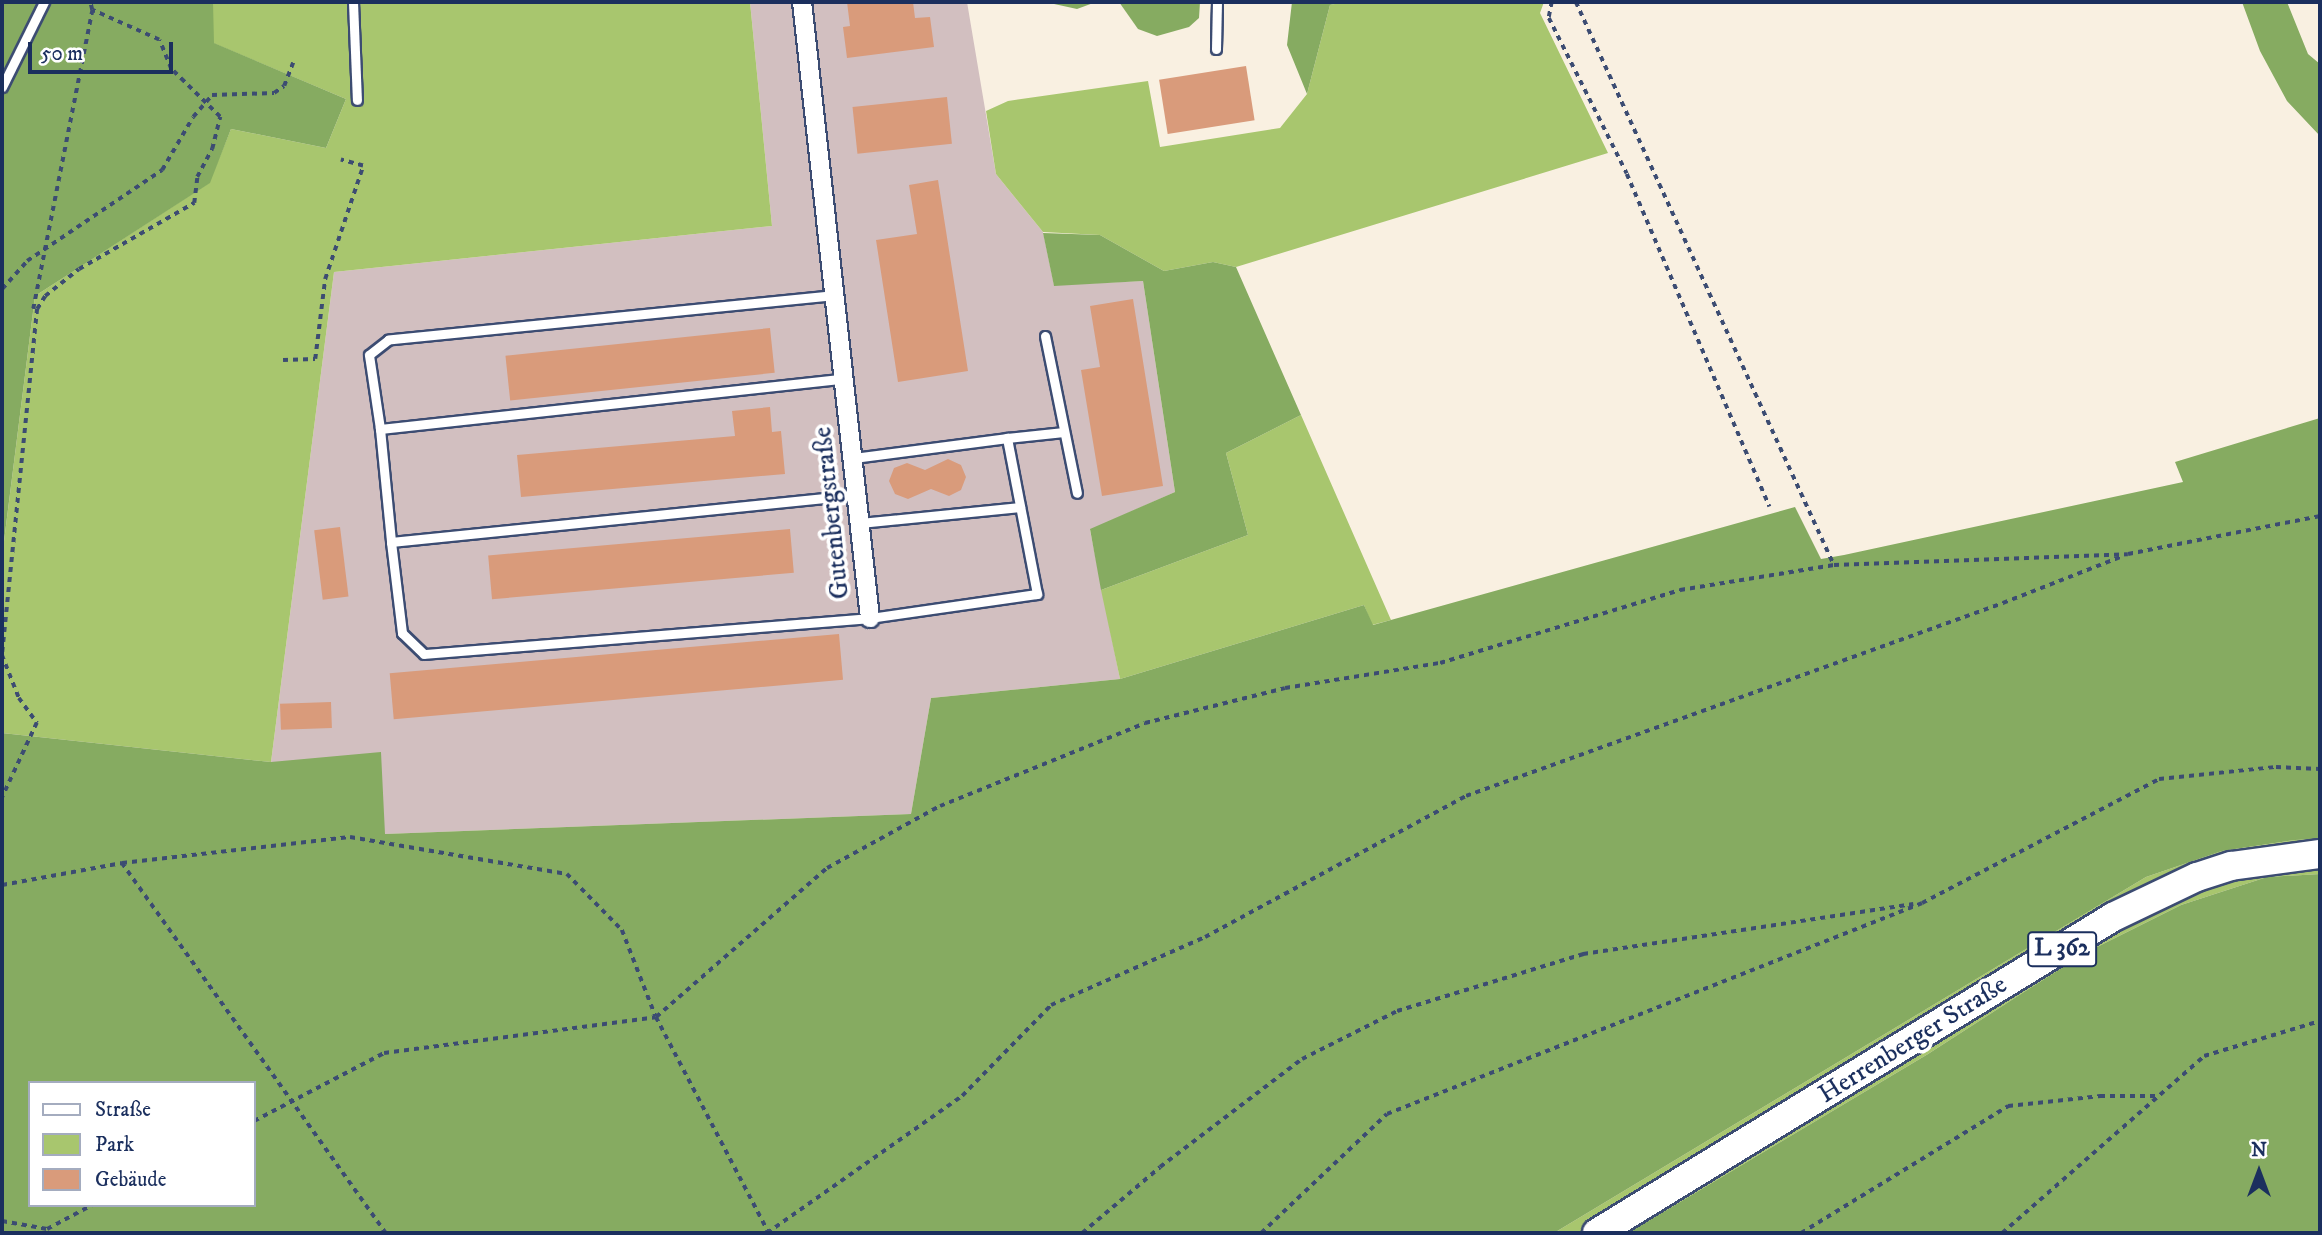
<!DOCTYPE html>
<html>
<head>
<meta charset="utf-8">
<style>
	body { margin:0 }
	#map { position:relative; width:2322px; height:1235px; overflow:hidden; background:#f9f0e1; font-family:"IM FELL DW Pica",serif }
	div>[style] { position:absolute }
	.industrial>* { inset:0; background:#d2bfc0 }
	.green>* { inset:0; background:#a8c66e }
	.forest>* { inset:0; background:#86ab61 }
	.building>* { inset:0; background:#d99b7b; transform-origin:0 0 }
	.path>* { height:3.5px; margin-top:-1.75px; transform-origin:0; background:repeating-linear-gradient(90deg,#3c4c72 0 5px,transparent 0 10px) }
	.roads { filter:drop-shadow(2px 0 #3c4c72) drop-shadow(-2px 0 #3c4c72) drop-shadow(0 2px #3c4c72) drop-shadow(0 -2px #3c4c72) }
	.lane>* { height:9px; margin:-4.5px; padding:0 4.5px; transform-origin:4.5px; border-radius:4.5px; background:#fff }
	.street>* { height:18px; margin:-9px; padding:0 9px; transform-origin:9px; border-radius:9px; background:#fff }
	.primary>* { height:28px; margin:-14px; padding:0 14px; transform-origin:14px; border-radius:14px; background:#fff }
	span { translate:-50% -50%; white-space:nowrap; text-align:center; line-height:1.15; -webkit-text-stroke:7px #fff; paint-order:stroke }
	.shield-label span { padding:2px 5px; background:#fff; border:2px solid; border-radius:5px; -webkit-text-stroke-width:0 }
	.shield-label { font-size:24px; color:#1b2f5e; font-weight:700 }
	.street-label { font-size:26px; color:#1b2f5e }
	.frame { position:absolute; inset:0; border:4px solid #1b2f5e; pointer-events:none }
	.legend { position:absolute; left:28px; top:1081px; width:228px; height:126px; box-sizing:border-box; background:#fff; border:2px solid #a4acbf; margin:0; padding:9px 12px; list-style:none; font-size:21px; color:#1b2f5e }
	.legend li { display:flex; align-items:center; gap:14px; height:35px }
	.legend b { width:35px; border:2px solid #a4acbf }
	.north { position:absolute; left:2224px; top:1137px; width:70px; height:70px; -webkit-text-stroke:5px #fff; paint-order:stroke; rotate:0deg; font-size:19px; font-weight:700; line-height:28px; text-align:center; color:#1b2f5e }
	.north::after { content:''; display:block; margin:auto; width:24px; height:32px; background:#1b2f5e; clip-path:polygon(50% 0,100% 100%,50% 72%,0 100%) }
	.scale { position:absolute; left:28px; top:42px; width:145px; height:32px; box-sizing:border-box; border:4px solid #1b2f5e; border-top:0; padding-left:9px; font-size:21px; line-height:24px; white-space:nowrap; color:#1b2f5e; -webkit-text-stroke:5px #fff; paint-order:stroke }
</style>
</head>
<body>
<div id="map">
	<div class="industrial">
		<i style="clip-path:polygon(750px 2px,967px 2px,996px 174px,1043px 232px,1054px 285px,1143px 281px,1175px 492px,1090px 530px,1120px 679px,931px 698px,911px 814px,385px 834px,271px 762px,334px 272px,772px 226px)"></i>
	</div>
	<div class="green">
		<i style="clip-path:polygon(213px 2px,750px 2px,772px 226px,334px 272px,271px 762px,2px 733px,2px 557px,35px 296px,209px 183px,231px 129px,326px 148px,346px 99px,213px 43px)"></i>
		<i style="clip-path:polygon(1344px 2px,1544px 2px,1540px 13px,1608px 153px,1236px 267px,1213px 262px,1164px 271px,1100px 235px,1043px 232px,996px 174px,986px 111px,1008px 101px,1148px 81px,1160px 147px,1280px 128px,1307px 94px,1330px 5px)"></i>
		<i style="clip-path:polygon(1301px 415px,1391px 620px,1372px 625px,1364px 605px,1120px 679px,1101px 590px,1248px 535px,1226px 453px)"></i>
		<i style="clip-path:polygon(2320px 839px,2320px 874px,2267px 877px,2181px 905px,2083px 954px,1928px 1054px,1628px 1233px,1554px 1233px,2146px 877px,2222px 851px,2295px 840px)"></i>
	</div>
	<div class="forest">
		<i style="clip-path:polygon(2px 2px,213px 2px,214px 43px,346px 99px,326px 148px,231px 129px,210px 183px,35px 296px,2px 557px)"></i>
		<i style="clip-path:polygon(1045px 2px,1096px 2px,1077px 9px)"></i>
		<i style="clip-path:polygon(1119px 2px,1200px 2px,1199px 18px,1189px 27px,1157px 36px,1138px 29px)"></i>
		<i style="clip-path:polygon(1292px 2px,1344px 2px,1330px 5px,1307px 94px,1287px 45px)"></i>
		<i style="clip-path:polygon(2242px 2px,2287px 2px,2308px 54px,2320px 64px,2320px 136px,2287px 101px,2260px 51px)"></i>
		<i style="clip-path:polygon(1043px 233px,1100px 235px,1164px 271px,1213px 262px,1236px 267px,1301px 415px,1226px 453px,1248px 535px,1101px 590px,1090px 529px,1175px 492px,1143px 281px,1054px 286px)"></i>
		<i style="clip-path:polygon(evenodd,2320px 418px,2320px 839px,2295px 840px,2222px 851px,2146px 877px,1554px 1233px,2px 1233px,2px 733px,271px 762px,381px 752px,385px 834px,911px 814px,931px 698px,1120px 679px,1364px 605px,1373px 625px,1795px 507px,1821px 559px,1844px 555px,2183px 482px,2175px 462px,2320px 418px,30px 1083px,254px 1083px,254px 1205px,30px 1205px,30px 1083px)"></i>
		<i style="clip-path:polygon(2320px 874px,2320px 1233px,1628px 1233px,1928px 1054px,2083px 954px,2181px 905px,2267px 877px)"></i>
	</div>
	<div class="building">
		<i style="clip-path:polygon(847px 2px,913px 2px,915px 18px,930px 17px,934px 47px,847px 58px,843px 27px,850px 26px)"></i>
		<i style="left:1246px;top:66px;width:55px;height:88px;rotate:81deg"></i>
		<i style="left:947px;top:97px;width:47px;height:95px;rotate:84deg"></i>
		<i style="clip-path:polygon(938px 180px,968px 371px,898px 382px,876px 240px,917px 234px,909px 185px)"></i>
		<i style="clip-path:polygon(1133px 299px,1163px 486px,1102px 496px,1081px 370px,1100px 367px,1090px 306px)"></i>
		<i style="left:770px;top:328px;width:45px;height:266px;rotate:84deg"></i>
		<i style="clip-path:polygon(770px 407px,772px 432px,781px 431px,785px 474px,521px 497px,517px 455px,735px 436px,732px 411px)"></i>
		<i style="clip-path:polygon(948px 459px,961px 465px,966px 477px,961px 490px,949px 496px,931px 489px,908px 499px,895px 494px,889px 481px,894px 468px,907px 463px,925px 470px)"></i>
		<i style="left:340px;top:527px;width:70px;height:26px;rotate:83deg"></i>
		<i style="left:790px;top:529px;width:44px;height:303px;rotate:85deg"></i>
		<i style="left:839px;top:634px;width:46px;height:451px;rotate:85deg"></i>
		<i style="left:331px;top:702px;width:26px;height:51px;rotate:88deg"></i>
	</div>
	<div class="path">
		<i style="left:1552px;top:2px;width:16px;rotate:101deg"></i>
		<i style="left:1549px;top:18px;width:174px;rotate:63.4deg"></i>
		<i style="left:1627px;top:174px;width:362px;rotate:66.8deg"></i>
		<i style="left:1576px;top:2px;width:619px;rotate:65.38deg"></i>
		<i style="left:2px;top:289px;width:38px;rotate:-48deg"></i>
		<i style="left:27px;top:261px;width:163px;rotate:-34deg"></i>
		<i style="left:162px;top:170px;width:61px;rotate:-59.7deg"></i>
		<i style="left:193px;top:117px;width:29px;rotate:-49deg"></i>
		<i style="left:212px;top:95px;width:62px;rotate:-1.8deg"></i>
		<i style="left:274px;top:93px;width:12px;rotate:-35deg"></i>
		<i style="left:284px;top:86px;width:25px;rotate:-69deg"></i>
		<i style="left:33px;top:309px;width:305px;rotate:-78.8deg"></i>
		<i style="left:283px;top:360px;width:32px;rotate:-2deg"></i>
		<i style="left:315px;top:359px;width:81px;rotate:-82.9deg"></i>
		<i style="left:325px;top:279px;width:119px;rotate:-71.4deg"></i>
		<i style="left:363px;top:166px;width:23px;rotate:-165deg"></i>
		<i style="left:2px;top:652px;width:345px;rotate:-84.2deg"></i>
		<i style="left:37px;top:309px;width:15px;rotate:-58deg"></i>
		<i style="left:45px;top:296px;width:43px;rotate:-38.5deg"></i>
		<i style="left:79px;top:269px;width:133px;rotate:-29.9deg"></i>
		<i style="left:194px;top:203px;width:26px;rotate:-83deg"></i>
		<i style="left:197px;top:177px;width:32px;rotate:-62deg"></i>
		<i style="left:212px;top:149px;width:33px;rotate:-76deg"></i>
		<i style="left:220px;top:117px;width:69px;rotate:-135.6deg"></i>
		<i style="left:171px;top:69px;width:31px;rotate:-112deg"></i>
		<i style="left:159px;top:40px;width:73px;rotate:-155.9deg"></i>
		<i style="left:92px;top:10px;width:8px;rotate:-104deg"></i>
		<i style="left:2px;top:655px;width:46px;rotate:68.4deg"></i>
		<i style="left:19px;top:698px;width:31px;rotate:54deg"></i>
		<i style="left:37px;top:723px;width:83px;rotate:115deg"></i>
		<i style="left:122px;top:863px;width:455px;rotate:54.5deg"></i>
		<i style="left:2px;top:885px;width:122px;rotate:-10.4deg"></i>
		<i style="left:122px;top:863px;width:229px;rotate:-6.5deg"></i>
		<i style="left:350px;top:837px;width:220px;rotate:9.7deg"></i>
		<i style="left:567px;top:874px;width:78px;rotate:45.5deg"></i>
		<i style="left:622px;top:930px;width:93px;rotate:68.7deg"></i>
		<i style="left:656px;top:1017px;width:242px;rotate:62.4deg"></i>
		<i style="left:254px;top:1121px;width:147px;rotate:-27.6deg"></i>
		<i style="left:384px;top:1053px;width:274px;rotate:-7.5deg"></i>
		<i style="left:656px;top:1017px;width:227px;rotate:-41.1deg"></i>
		<i style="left:827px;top:868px;width:129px;rotate:-28.8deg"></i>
		<i style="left:940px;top:806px;width:221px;rotate:-22deg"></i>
		<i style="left:1145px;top:723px;width:144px;rotate:-14deg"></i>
		<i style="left:1285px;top:688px;width:157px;rotate:-9.2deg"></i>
		<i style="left:1440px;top:663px;width:251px;rotate:-16.9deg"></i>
		<i style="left:1680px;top:590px;width:156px;rotate:-9.2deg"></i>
		<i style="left:1834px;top:565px;width:294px;rotate:-2.1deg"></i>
		<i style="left:2128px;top:554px;width:196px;rotate:-11.2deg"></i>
		<i style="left:2px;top:1221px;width:46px;rotate:10.1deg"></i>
		<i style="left:47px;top:1229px;width:51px;rotate:-28.1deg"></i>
		<i style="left:767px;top:1233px;width:238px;rotate:-35.1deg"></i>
		<i style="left:962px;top:1096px;width:127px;rotate:-45.6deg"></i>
		<i style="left:1051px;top:1005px;width:168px;rotate:-23.8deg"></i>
		<i style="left:1205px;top:937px;width:297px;rotate:-28.4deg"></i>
		<i style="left:1466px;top:796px;width:571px;rotate:-19.77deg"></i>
		<i style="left:2003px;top:603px;width:129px;rotate:-21.4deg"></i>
		<i style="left:1082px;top:1233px;width:102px;rotate:-40.2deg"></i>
		<i style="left:1160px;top:1167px;width:178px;rotate:-37.3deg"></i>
		<i style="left:1302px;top:1059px;width:106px;rotate:-26.8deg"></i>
		<i style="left:1397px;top:1011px;width:195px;rotate:-17deg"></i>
		<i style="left:1583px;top:954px;width:334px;rotate:-8.6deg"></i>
		<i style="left:1261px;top:1233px;width:173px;rotate:-43.4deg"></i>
		<i style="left:1387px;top:1114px;width:575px;rotate:-21.52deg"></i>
		<i style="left:1922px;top:903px;width:267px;rotate:-27.6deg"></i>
		<i style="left:2159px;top:779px;width:118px;rotate:-5.9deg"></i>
		<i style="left:2276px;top:767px;width:44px;rotate:2.6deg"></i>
		<i style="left:1801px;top:1233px;width:243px;rotate:-31.5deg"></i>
		<i style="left:2008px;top:1106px;width:93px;rotate:-6.2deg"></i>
		<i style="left:2100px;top:1096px;width:58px"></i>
		<i style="left:2002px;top:1233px;width:269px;rotate:-41.2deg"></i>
		<i style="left:2204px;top:1056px;width:121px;rotate:-16.8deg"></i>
	</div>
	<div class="roads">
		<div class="lane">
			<i style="left:353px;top:2px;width:98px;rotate:87.7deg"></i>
			<i style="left:1216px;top:49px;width:47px;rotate:-88.8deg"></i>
			<i style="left:2px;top:87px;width:95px;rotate:-63.7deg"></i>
			<i style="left:835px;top:295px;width:449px;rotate:174.3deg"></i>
			<i style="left:388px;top:340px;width:24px;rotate:142deg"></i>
			<i style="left:369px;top:355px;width:75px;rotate:81.5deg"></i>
			<i style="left:380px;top:429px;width:467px;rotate:-6.2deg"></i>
			<i style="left:1045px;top:336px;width:160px;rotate:78.5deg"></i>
			<i style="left:380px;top:429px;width:114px;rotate:84.4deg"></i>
			<i style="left:391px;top:542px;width:468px;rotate:-5.8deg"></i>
			<i style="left:1007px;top:438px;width:57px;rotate:-6deg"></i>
			<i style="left:860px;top:523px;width:161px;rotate:-5.7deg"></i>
			<i style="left:391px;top:542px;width:92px;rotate:83.1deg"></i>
			<i style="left:402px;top:633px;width:30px;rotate:44deg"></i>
			<i style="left:424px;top:654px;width:447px;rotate:-4.6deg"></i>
			<i style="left:870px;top:618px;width:169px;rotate:-8.2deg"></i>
			<i style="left:1037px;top:594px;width:159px;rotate:-100.9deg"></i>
			<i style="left:1007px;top:438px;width:156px;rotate:172.6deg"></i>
		</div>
		<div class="street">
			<i style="left:802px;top:2px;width:620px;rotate:83.7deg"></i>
		</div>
		<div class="primary">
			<i style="left:1597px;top:1233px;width:605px;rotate:-31.48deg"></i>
			<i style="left:2113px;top:917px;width:93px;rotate:-25.5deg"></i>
			<i style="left:2197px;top:877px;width:36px;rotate:-18deg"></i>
			<i style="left:2231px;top:866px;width:90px;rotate:-7.7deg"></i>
		</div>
	</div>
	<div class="shield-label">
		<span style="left:2062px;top:949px">L 362</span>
	</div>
	<div class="street-label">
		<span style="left:832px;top:513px;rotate:-96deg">Gutenbergstraße</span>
		<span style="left:1913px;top:1040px;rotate:-32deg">Herrenberger Straße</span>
	</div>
	<div class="frame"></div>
	<ul class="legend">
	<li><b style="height:9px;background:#fff"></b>Straße</li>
	<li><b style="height:19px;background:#a8c66e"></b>Park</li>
	<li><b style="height:19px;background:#d99b7b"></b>Gebäude</li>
	</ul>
	<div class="north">N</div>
	<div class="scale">50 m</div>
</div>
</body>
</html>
